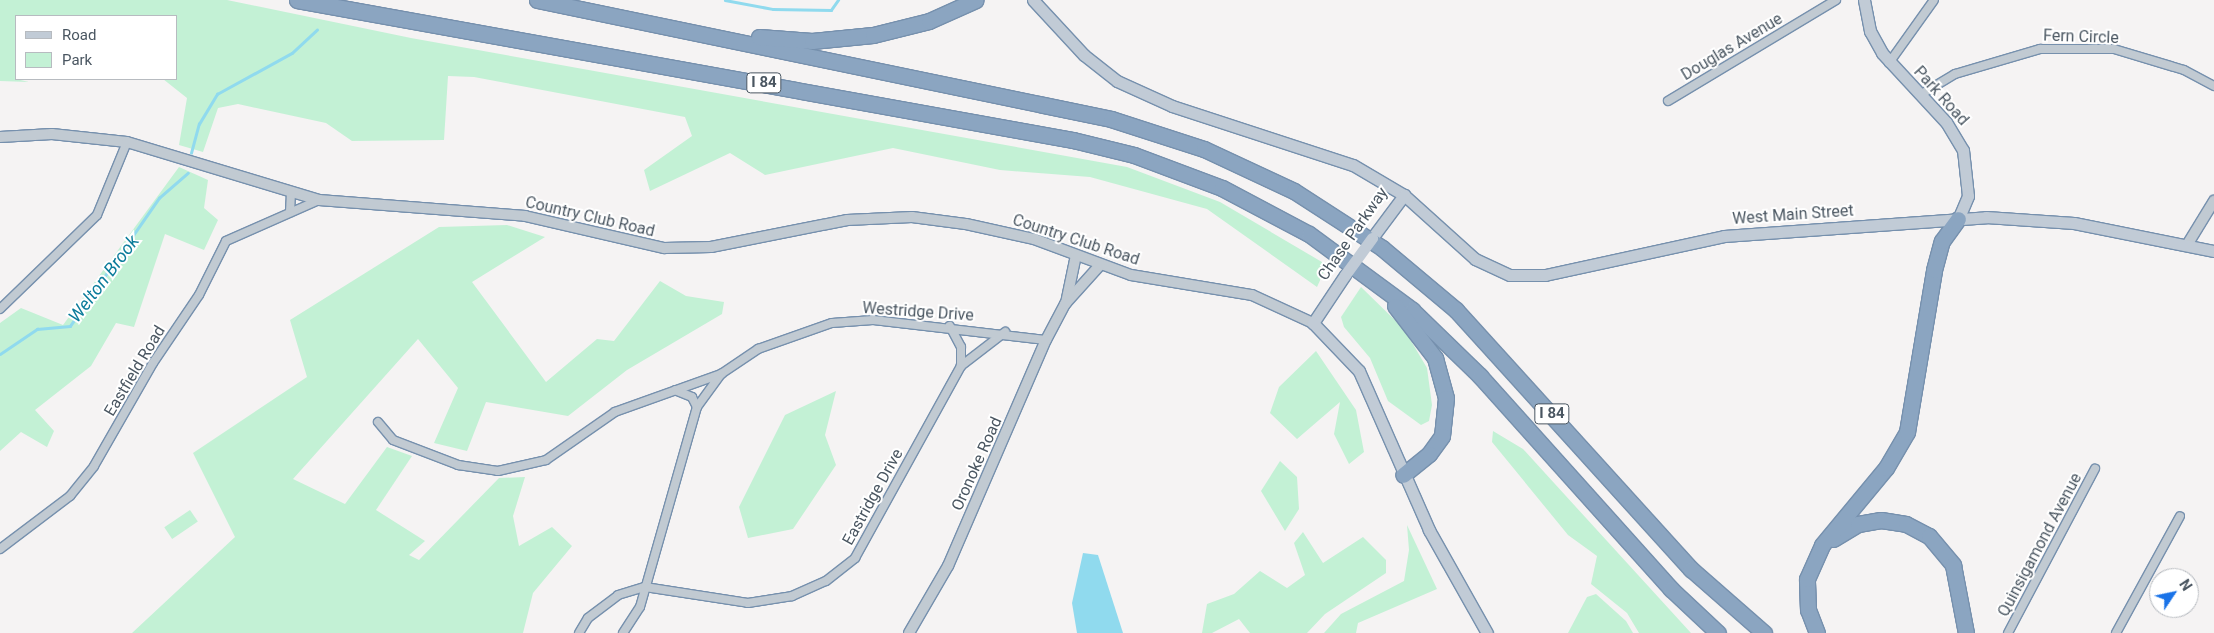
<!DOCTYPE html>
<html>
<head>
<meta charset="utf-8">
<style>
	body { margin:0 }
	#map { position:relative; width:2214px; height:633px; overflow:hidden; background:#f5f3f3; font-family:Roboto,sans-serif }
	div>[style] { position:absolute }
	.green>* { inset:0; background:#c3f1d5; transform-origin:0 0 }
	.water>* { inset:0; background:#90daee }
	.stream>* { height:2.5px; margin:-1.25px; padding:0 1.25px; transform-origin:1.25px; border-radius:1.25px; background:#90daee }
	.roads { filter:drop-shadow(1px 0 #7690ad) drop-shadow(-1px 0 #7690ad) drop-shadow(0 1px #7690ad) drop-shadow(0 -1px #7690ad) }
	.minor>* { height:8px; margin:-4px; padding:0 4px; transform-origin:4px; border-radius:4px; background:#c1cad2 }
	.tertiary>* { height:10px; margin:-5px; padding:0 5px; transform-origin:5px; border-radius:5px; background:#c1cad2 }
	.secondary>* { height:11px; margin:-5.5px; padding:0 5.5px; transform-origin:5.5px; border-radius:5.5px; background:#c1cbd6 }
	.motorway>* { height:15px; margin:-7.5px; padding:0 7.5px; transform-origin:7.5px; border-radius:7.5px; background:#8ba5c1 }
	.secondary-bridge>* { height:11px; margin:-5.5px; padding:0 5.5px; transform-origin:5.5px; border-radius:5.5px; background:#c1cbd6 }
	span { translate:-50% -50%; white-space:nowrap; text-align:center; line-height:1.15; -webkit-text-stroke:4px #fff; paint-order:stroke }
	.shield-label span { padding:1px 4px; background:#fff; border:1px solid; border-radius:4px; -webkit-text-stroke-width:0 }
	.shield-label { font-size:15px; color:#4a5661; font-weight:700 }
	.street-label { font-size:16px; color:#4a5661 }
	.water-label { font-size:18px; color:#0c7c9b; font-style:italic }
	.legend { position:absolute; left:15px; top:15px; width:162px; height:65px; box-sizing:border-box; background:#fff; border:1px solid #b7bbc0; margin:0; padding:6px 9px; list-style:none; font-size:15px; color:#4a5661 }
	.legend li { display:flex; align-items:center; gap:10px; height:25px }
	.legend b { width:25px; border:1px solid #b7bbc0 }
	.north { position:absolute; left:2149px; top:568px; width:50px; height:50px; box-sizing:border-box; background:#fff; border:1px solid #b7bbc0; border-radius:50%; rotate:56deg; font-size:14px; font-weight:700; line-height:20px; text-align:center; color:#4a5661 }
	.north::after { content:''; display:block; margin:auto; width:18px; height:22px; background:#1a73e8; clip-path:polygon(50% 0,100% 100%,50% 72%,0 100%) }
</style>
</head>
<body>
<div id="map">
	<div class="green">
		<i style="clip-path:polygon(0 0,227px 0,411px 38px,1127px 167px,1220px 202px,1327px 265px,1317px 287px,1207px 209px,1090px 177px,1000px 170px,893px 148px,765px 175px,730px 153px,650px 191px,644px 170px,692px 136px,685px 117px,474px 77px,448px 76px,444px 140px,352px 141px,326px 123px,238px 104px,218px 108px,203px 152px,179px 145px,187px 98px,163px 79px,176px 79px,176px 16px,16px 16px,16px 79px,29px 82px,0 81px)"></i>
		<i style="clip-path:polygon(179px 167px,208px 180px,204px 208px,218px 220px,204px 250px,165px 234px,134px 327px,116px 323px,91px 366px,35px 410px,54px 431px,47px 447px,21px 432px,0 451px,0 323px,21px 308px,63px 325px)"></i>
		<i style="clip-path:polygon(507px 225px,545px 237px,472px 282px,546px 382px,597px 339px,614px 341px,660px 281px,686px 296px,724px 302px,722px 314px,627px 370px,568px 416px,486px 402px,467px 451px,434px 443px,458px 388px,418px 339px,293px 479px,345px 504px,387px 447px,412px 456px,376px 510px,425px 541px,409px 555px,419px 560px,499px 478px,525px 477px,513px 516px,519px 546px,552px 527px,572px 546px,533px 593px,523px 633px,132px 633px,235px 537px,193px 453px,307px 377px,290px 320px,439px 227px)"></i>
		<i style="clip-path:polygon(1361px 287px,1404px 329px,1427px 368px,1432px 405px,1429px 421px,1421px 425px,1388px 401px,1370px 358px,1344px 327px,1341px 317px)"></i>
		<i style="clip-path:polygon(1316px 351px,1356px 410px,1364px 452px,1349px 464px,1334px 434px,1340px 402px,1297px 439px,1270px 413px,1279px 387px)"></i>
		<i style="clip-path:polygon(836px 391px,825px 435px,836px 465px,793px 529px,748px 538px,739px 507px,785px 415px)"></i>
		<i style="clip-path:polygon(1493px 431px,1523px 449px,1691px 633px,1639px 633px,1627px 613px,1591px 584px,1597px 556px,1568px 535px,1492px 442px)"></i>
		<i style="clip-path:polygon(1280px 461px,1297px 477px,1299px 509px,1285px 531px,1261px 491px)"></i>
		<i style="left:190px;top:510px;width:14px;height:31px;rotate:56deg"></i>
		<i style="clip-path:polygon(1407px 525px,1437px 589px,1358px 623px,1356px 633px,1324px 633px,1341px 614px,1404px 581px,1409px 550px)"></i>
		<i style="clip-path:polygon(1303px 532px,1323px 563px,1363px 537px,1386px 560px,1386px 573px,1325px 614px,1307px 633px,1250px 633px,1239px 619px,1212px 633px,1202px 633px,1207px 604px,1234px 594px,1260px 571px,1287px 588px,1305px 575px,1294px 543px)"></i>
		<i style="clip-path:polygon(1596px 594px,1626px 621px,1633px 633px,1568px 633px,1587px 597px)"></i>
	</div>
	<div class="water">
		<i style="clip-path:polygon(1083px 553px,1098px 555px,1123px 633px,1077px 633px,1072px 603px)"></i>
	</div>
	<div class="stream">
		<i style="left:725px;top:0;width:49px;rotate:10.6deg"></i>
		<i style="left:773px;top:9px;width:58px;rotate:1deg"></i>
		<i style="left:831px;top:10px;width:12px;rotate:-55deg"></i>
		<i style="left:191px;top:153px;width:30px;rotate:-75deg"></i>
		<i style="left:199px;top:124px;width:35px;rotate:-59deg"></i>
		<i style="left:217px;top:94px;width:85px;rotate:-28.7deg"></i>
		<i style="left:292px;top:53px;width:34px;rotate:-43deg"></i>
		<i style="left:0;top:354px;width:45px;rotate:-34deg"></i>
		<i style="left:37px;top:329px;width:33px;rotate:-5deg"></i>
		<i style="left:70px;top:326px;width:156px;rotate:-55.2deg"></i>
		<i style="left:159px;top:198px;width:38px;rotate:-41deg"></i>
	</div>
	<div class="roads">
		<div class="minor">
			<i style="left:1889px;top:63px;width:77px;rotate:-54.5deg"></i>
			<i style="left:1920px;top:95px;width:41px;rotate:-31deg"></i>
			<i style="left:1955px;top:74px;width:89px;rotate:-16.4deg"></i>
			<i style="left:2040px;top:49px;width:74px"></i>
			<i style="left:2114px;top:49px;width:73px;rotate:16.7deg"></i>
			<i style="left:2184px;top:70px;width:34px;rotate:28deg"></i>
			<i style="left:1668px;top:101px;width:196px;rotate:-31deg"></i>
			<i style="left:290px;top:212px;width:21px;rotate:-87deg"></i>
			<i style="left:0;top:309px;width:135px;rotate:-44.1deg"></i>
			<i style="left:97px;top:215px;width:79px;rotate:-67.7deg"></i>
			<i style="left:961px;top:366px;width:56px;rotate:-37.7deg"></i>
			<i style="left:697px;top:407px;width:41px;rotate:-54deg"></i>
			<i style="left:721px;top:374px;width:45px;rotate:-34deg"></i>
			<i style="left:758px;top:349px;width:78px;rotate:-19.4deg"></i>
			<i style="left:832px;top:323px;width:41px;rotate:-4.2deg"></i>
			<i style="left:873px;top:320px;width:174px;rotate:6.6deg"></i>
			<i style="left:378px;top:422px;width:23px;rotate:50deg"></i>
			<i style="left:393px;top:440px;width:70px;rotate:21deg"></i>
			<i style="left:458px;top:465px;width:40px;rotate:8.5deg"></i>
			<i style="left:498px;top:471px;width:49px;rotate:-12.9deg"></i>
			<i style="left:546px;top:460px;width:84px;rotate:-34.8deg"></i>
			<i style="left:615px;top:412px;width:113px;rotate:-19.7deg"></i>
			<i style="left:0;top:549px;width:88px;rotate:-37.1deg"></i>
			<i style="left:70px;top:496px;width:38px;rotate:-51deg"></i>
			<i style="left:94px;top:466px;width:119px;rotate:-60.2deg"></i>
			<i style="left:153px;top:363px;width:82px;rotate:-55.9deg"></i>
			<i style="left:199px;top:295px;width:60px;rotate:-63.4deg"></i>
			<i style="left:226px;top:241px;width:102px;rotate:-23.8deg"></i>
			<i style="left:579px;top:633px;width:17px;rotate:-59deg"></i>
			<i style="left:588px;top:618px;width:38px;rotate:-37deg"></i>
			<i style="left:618px;top:595px;width:28px;rotate:-17deg"></i>
			<i style="left:645px;top:587px;width:104px;rotate:8.8deg"></i>
			<i style="left:748px;top:603px;width:45px;rotate:-9deg"></i>
			<i style="left:792px;top:596px;width:37px;rotate:-24deg"></i>
			<i style="left:826px;top:581px;width:37px;rotate:-38deg"></i>
			<i style="left:855px;top:558px;width:219px;rotate:-61.1deg"></i>
			<i style="left:961px;top:366px;width:19px;rotate:-90deg"></i>
			<i style="left:961px;top:347px;width:24px;rotate:-118deg"></i>
			<i style="left:623px;top:633px;width:31px;rotate:-57deg"></i>
			<i style="left:640px;top:607px;width:208px;rotate:-74.1deg"></i>
			<i style="left:697px;top:407px;width:11px;rotate:-117deg"></i>
			<i style="left:692px;top:397px;width:18px;rotate:-158deg"></i>
			<i style="left:2008px;top:633px;width:186px;rotate:-62.1deg"></i>
			<i style="left:2116px;top:633px;width:133px;rotate:-61.3deg"></i>
		</div>
		<div class="tertiary">
			<i style="left:0;top:137px;width:52px;rotate:-3.3deg"></i>
			<i style="left:52px;top:134px;width:75px;rotate:6.1deg"></i>
			<i style="left:127px;top:142px;width:201px;rotate:16.8deg"></i>
			<i style="left:319px;top:200px;width:207px;rotate:4.4deg"></i>
			<i style="left:525px;top:216px;width:143px;rotate:13deg"></i>
			<i style="left:664px;top:248px;width:47px;rotate:-1.2deg"></i>
			<i style="left:711px;top:247px;width:139px;rotate:-11.2deg"></i>
			<i style="left:847px;top:220px;width:65px;rotate:-2.6deg"></i>
			<i style="left:912px;top:217px;width:54px;rotate:7.4deg"></i>
			<i style="left:966px;top:224px;width:70px;rotate:12.4deg"></i>
			<i style="left:1034px;top:239px;width:103px;rotate:20.4deg"></i>
			<i style="left:1131px;top:275px;width:123px;rotate:9.4deg"></i>
			<i style="left:1252px;top:295px;width:67px;rotate:24.7deg"></i>
			<i style="left:2187px;top:245px;width:52px;rotate:-58.5deg"></i>
			<i style="left:1066px;top:303px;width:49px;rotate:-78.2deg"></i>
			<i style="left:909px;top:633px;width:78px;rotate:-59.8deg"></i>
			<i style="left:948px;top:566px;width:246px;rotate:-66.6deg"></i>
			<i style="left:1046px;top:340px;width:41px;rotate:-62.2deg"></i>
			<i style="left:1065px;top:304px;width:52px;rotate:-48.1deg"></i>
		</div>
		<div class="secondary">
			<i style="left:1033px;top:0;width:75px;rotate:47.2deg"></i>
			<i style="left:1084px;top:55px;width:42px;rotate:38.2deg"></i>
			<i style="left:1117px;top:81px;width:60px;rotate:24.4deg"></i>
			<i style="left:1172px;top:106px;width:190px;rotate:18.1deg"></i>
			<i style="left:1353px;top:165px;width:59px;rotate:30.5deg"></i>
			<i style="left:1404px;top:195px;width:96px;rotate:42deg"></i>
			<i style="left:1475px;top:259px;width:38px;rotate:25deg"></i>
			<i style="left:1510px;top:275px;width:35px"></i>
			<i style="left:1545px;top:275px;width:183px;rotate:-12.3deg"></i>
			<i style="left:1724px;top:236px;width:263px;rotate:-4.1deg"></i>
			<i style="left:1986px;top:217px;width:88px;rotate:3.9deg"></i>
			<i style="left:2074px;top:223px;width:143px;rotate:11.3deg"></i>
			<i style="left:1864px;top:0;width:32px;rotate:79deg"></i>
			<i style="left:1870px;top:31px;width:25px;rotate:61deg"></i>
			<i style="left:1882px;top:53px;width:94px;rotate:47.2deg"></i>
			<i style="left:1946px;top:122px;width:33px;rotate:59deg"></i>
			<i style="left:1963px;top:150px;width:46px;rotate:83.8deg"></i>
			<i style="left:1968px;top:196px;width:25px;rotate:113deg"></i>
			<i style="left:1372px;top:238px;width:54px;rotate:-53.3deg"></i>
			<i style="left:1345px;top:275px;width:58px;rotate:123.7deg"></i>
			<i style="left:1313px;top:323px;width:66px;rotate:46.2deg"></i>
			<i style="left:1359px;top:371px;width:174px;rotate:66.2deg"></i>
			<i style="left:1429px;top:530px;width:118px;rotate:60.6deg"></i>
		</div>
		<div class="motorway">
			<i style="left:297px;top:0;width:789px;rotate:10.23deg"></i>
			<i style="left:1073px;top:140px;width:63px;rotate:13.8deg"></i>
			<i style="left:1134px;top:155px;width:94px;rotate:20.6deg"></i>
			<i style="left:1222px;top:188px;width:98px;rotate:27.9deg"></i>
			<i style="left:1309px;top:234px;width:128px;rotate:36.4deg"></i>
			<i style="left:1412px;top:310px;width:95px;rotate:44.1deg"></i>
			<i style="left:1480px;top:376px;width:286px;rotate:48.1deg"></i>
			<i style="left:1671px;top:589px;width:64px;rotate:43.1deg"></i>
			<i style="left:537px;top:0;width:586px;rotate:11.71deg"></i>
			<i style="left:1111px;top:119px;width:98px;rotate:17.9deg"></i>
			<i style="left:1204px;top:149px;width:99px;rotate:25deg"></i>
			<i style="left:1294px;top:191px;width:105px;rotate:32.9deg"></i>
			<i style="left:1382px;top:248px;width:97px;rotate:40deg"></i>
			<i style="left:1456px;top:310px;width:350px;rotate:47.8deg"></i>
			<i style="left:1691px;top:569px;width:97px;rotate:41.2deg"></i>
			<i style="left:759px;top:37px;width:53px;rotate:4.3deg"></i>
			<i style="left:812px;top:41px;width:61px;rotate:-5.6deg"></i>
			<i style="left:873px;top:35px;width:58px;rotate:-14deg"></i>
			<i style="left:929px;top:21px;width:51px;rotate:-24.1deg"></i>
			<i style="left:1395px;top:306px;width:66px;rotate:52.4deg"></i>
			<i style="left:1435px;top:358px;width:41px;rotate:74.6deg"></i>
			<i style="left:1446px;top:398px;width:38px;rotate:96deg"></i>
			<i style="left:1442px;top:436px;width:22px;rotate:126deg"></i>
			<i style="left:1429px;top:454px;width:33px;rotate:141deg"></i>
			<i style="left:1833px;top:539px;width:29px;rotate:-31deg"></i>
			<i style="left:1858px;top:524px;width:23px;rotate:-10deg"></i>
			<i style="left:1881px;top:520px;width:25px;rotate:9deg"></i>
			<i style="left:1906px;top:524px;width:26px;rotate:28deg"></i>
			<i style="left:1929px;top:536px;width:38px;rotate:50deg"></i>
			<i style="left:1953px;top:565px;width:69px;rotate:79.2deg"></i>
			<i style="left:1817px;top:633px;width:25px;rotate:-111deg"></i>
			<i style="left:1808px;top:610px;width:31px;rotate:-92deg"></i>
			<i style="left:1807px;top:579px;width:37px;rotate:-66deg"></i>
			<i style="left:1822px;top:545px;width:100px;rotate:-50.3deg"></i>
			<i style="left:1886px;top:468px;width:42px;rotate:-59.7deg"></i>
			<i style="left:1907px;top:432px;width:164px;rotate:-80.5deg"></i>
			<i style="left:1934px;top:270px;width:30px;rotate:-75deg"></i>
			<i style="left:1942px;top:241px;width:27px;rotate:-54deg"></i>
		</div>
	</div>
	<div class="secondary-bridge">
		<i style="left:1345px;top:275px;width:46px;rotate:-53.9deg"></i>
	</div>
	<div class="shield-label">
		<span style="left:764px;top:83px">I 84</span>
		<span style="left:1552px;top:414px">I 84</span>
	</div>
	<div class="street-label">
		<span style="left:2081px;top:37px;rotate:2deg">Fern Circle</span>
		<span style="left:1732px;top:47px;rotate:-31deg">Douglas Avenue</span>
		<span style="left:1941px;top:96px;rotate:48deg">Park Road</span>
		<span style="left:1793px;top:215px;rotate:-4deg">West Main Street</span>
		<span style="left:590px;top:217px;rotate:13deg">Country Club Road</span>
		<span style="left:1353px;top:234px;rotate:-55deg">Chase Parkway</span>
		<span style="left:1076px;top:240px;rotate:18deg">Country Club Road</span>
		<span style="left:918px;top:312px;rotate:4deg">Westridge Drive</span>
		<span style="left:135px;top:371px;rotate:-59deg">Eastfield Road</span>
		<span style="left:977px;top:464px;rotate:-66deg">Oronoke Road</span>
		<span style="left:873px;top:497px;rotate:-61deg">Eastridge Drive</span>
		<span style="left:2040px;top:545px;rotate:-62deg">Quinsigamond Avenue</span>
	</div>
	<div class="water-label">
		<span style="left:104px;top:279px;rotate:-53deg">Welton Brook</span>
	</div>
	<ul class="legend">
	<li><b style="height:6px;background:#c1cbd6"></b>Road</li>
	<li><b style="height:14px;background:#c3f1d5"></b>Park</li>
	</ul>
	<div class="north">N</div>
</div>
</body>
</html>
